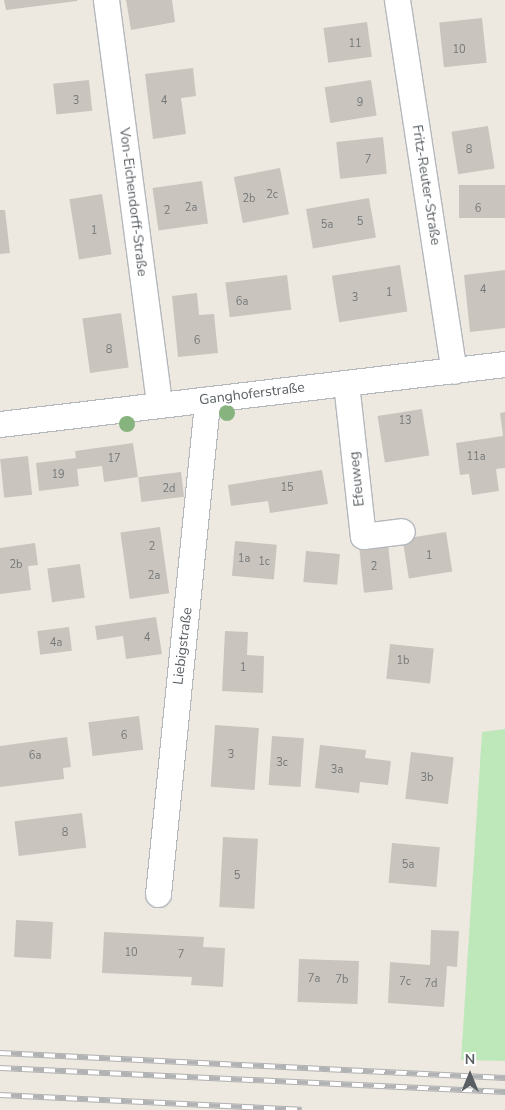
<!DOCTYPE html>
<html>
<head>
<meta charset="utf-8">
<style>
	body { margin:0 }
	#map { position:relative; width:505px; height:1110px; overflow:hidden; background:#eee9e0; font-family:"Nunito Sans",sans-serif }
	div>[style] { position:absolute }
	.green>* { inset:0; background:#bfe8ba }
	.building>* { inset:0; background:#c9c4bd; transform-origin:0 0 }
	.roads { filter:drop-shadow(1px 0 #b4b8bd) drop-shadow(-1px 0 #b4b8bd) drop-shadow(0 1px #b4b8bd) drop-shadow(0 -1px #b4b8bd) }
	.street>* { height:25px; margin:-12.5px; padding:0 12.5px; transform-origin:12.5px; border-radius:12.5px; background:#fff }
	.rail>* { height:5.5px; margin-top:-2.75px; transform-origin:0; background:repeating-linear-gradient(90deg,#fff 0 11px,#b1b2b3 0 22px); box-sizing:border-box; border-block:1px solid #b1b2b3 }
	.trees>* { width:16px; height:16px; margin:-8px; border-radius:50%; background:#87b37e }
	span { translate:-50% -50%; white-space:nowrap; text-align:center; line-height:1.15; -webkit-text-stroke:4.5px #fff; paint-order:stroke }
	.number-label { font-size:11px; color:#75787a }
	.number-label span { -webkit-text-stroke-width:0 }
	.street-label { font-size:14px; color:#595f63 }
	.north { position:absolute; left:445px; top:1050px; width:50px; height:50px; -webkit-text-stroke:4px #fff; paint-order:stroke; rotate:0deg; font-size:14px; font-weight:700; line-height:20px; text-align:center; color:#595f63 }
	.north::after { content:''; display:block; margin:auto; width:18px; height:22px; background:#595f63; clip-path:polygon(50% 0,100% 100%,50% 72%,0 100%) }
</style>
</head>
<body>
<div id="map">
	<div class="green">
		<i style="clip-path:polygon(505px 729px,505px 1061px,461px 1060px,482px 732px)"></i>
	</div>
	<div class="building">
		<i style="clip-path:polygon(4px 0,77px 0,77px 1px,6px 10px)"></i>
		<i style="clip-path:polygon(126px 0,172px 0,175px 22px,131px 30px)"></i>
		<i style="left:482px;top:18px;width:45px;height:43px;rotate:84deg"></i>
		<i style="left:367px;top:22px;width:35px;height:44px;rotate:82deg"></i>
		<i style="clip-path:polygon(193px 68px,196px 96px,181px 98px,186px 134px,153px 139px,145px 74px)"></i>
		<i style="left:89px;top:80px;width:31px;height:36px;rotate:84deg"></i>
		<i style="left:371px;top:80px;width:36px;height:47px;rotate:81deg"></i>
		<i style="left:488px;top:126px;width:43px;height:37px;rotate:81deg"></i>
		<i style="left:383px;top:137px;width:37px;height:47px;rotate:84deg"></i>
		<i style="left:280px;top:168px;width:47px;height:47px;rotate:79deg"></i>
		<i style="left:202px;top:181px;width:43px;height:50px;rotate:82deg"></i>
		<i style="left:505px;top:185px;width:33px;height:46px;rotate:90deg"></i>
		<i style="left:102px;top:194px;width:61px;height:33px;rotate:81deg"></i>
		<i style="left:369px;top:198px;width:40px;height:64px;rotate:80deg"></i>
		<i style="clip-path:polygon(0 210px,5px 210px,10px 253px,0 254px)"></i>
		<i style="left:400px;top:265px;width:47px;height:69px;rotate:81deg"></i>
		<i style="clip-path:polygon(505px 270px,505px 328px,470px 332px,464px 275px)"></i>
		<i style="left:287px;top:275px;width:35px;height:62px;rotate:83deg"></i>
		<i style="clip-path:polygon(197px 293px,199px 315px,214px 314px,218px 353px,178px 357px,172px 296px)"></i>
		<i style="left:121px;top:313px;width:55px;height:39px;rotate:82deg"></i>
		<i style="left:422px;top:409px;width:47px;height:45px;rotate:81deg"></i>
		<i style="clip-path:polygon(505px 412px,505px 468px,496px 469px,499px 491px,472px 495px,469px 474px,460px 475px,456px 443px,503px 436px,500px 413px)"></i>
		<i style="clip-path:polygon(133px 443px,138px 477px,104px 482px,102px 466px,77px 469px,79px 486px,39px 491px,36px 463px,76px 458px,75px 451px)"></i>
		<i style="left:28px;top:456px;width:39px;height:28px;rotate:84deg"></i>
		<i style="clip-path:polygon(322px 470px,328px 504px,270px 513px,268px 501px,231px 506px,228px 485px)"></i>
		<i style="left:181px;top:472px;width:25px;height:43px;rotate:83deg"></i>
		<i style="left:160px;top:527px;width:67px;height:40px;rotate:82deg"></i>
		<i style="left:446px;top:532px;width:40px;height:44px;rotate:81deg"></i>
		<i style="left:235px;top:541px;width:42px;height:35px;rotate:5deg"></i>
		<i style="clip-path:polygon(35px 543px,38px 565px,28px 566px,31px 590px,0 594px,0 548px)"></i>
		<i style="left:388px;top:544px;width:46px;height:29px;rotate:84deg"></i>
		<i style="left:306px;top:551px;width:34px;height:31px;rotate:5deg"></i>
		<i style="left:80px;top:564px;width:34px;height:33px;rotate:82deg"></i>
		<i style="clip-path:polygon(156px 617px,162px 654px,126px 659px,123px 636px,97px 640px,95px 626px)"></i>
		<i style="left:69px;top:627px;width:24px;height:32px;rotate:83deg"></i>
		<i style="clip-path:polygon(225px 631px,248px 632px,247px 655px,264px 656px,263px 693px,222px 691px)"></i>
		<i style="left:390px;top:644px;width:44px;height:35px;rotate:6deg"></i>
		<i style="left:139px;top:716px;width:34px;height:51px;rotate:83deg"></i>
		<i style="left:215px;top:725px;width:44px;height:62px;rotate:4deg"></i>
		<i style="left:272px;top:736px;width:32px;height:49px;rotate:4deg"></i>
		<i style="clip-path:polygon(67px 737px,71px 767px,63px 768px,64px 779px,0 787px,0 746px)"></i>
		<i style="clip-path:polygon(320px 745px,366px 750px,365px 758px,391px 761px,388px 785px,360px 782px,359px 793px,315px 788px)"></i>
		<i style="left:411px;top:752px;width:43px;height:47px;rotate:7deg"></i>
		<i style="left:82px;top:813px;width:35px;height:68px;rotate:83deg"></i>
		<i style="left:223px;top:837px;width:35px;height:70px;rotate:3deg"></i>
		<i style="left:392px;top:843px;width:48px;height:40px;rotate:5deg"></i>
		<i style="left:16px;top:920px;width:37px;height:37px;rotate:3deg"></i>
		<i style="clip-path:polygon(431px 930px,459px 931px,457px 967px,447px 966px,444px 1007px,388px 1003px,390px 962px,430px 965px)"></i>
		<i style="clip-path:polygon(104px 932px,204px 937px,203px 947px,225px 948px,223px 987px,191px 985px,192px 977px,102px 973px)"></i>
		<i style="left:299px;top:959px;width:60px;height:43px;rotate:2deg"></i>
	</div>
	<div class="roads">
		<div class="street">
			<i style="left:106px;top:0;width:407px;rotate:82.5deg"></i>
			<i style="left:397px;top:0;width:375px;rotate:81.3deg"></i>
			<i style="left:346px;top:383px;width:154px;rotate:83.7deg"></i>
			<i style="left:363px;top:536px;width:39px;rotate:-7deg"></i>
			<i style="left:0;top:424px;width:509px;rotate:-6.78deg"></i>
			<i style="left:158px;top:894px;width:497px;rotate:-84.3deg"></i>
		</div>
	</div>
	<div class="rail">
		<i style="left:0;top:1053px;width:506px;rotate:2.83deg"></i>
		<i style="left:0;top:1068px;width:506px;rotate:2.72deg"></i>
		<i style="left:0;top:1095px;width:302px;rotate:2.8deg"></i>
	</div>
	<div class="trees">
		<i style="left:227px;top:413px"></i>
		<i style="left:127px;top:424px"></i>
	</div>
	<div class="number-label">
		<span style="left:355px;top:44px">11</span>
		<span style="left:459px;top:50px">10</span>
		<span style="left:76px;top:101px">3</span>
		<span style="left:164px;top:101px">4</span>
		<span style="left:360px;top:103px">9</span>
		<span style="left:469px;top:150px">8</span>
		<span style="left:368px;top:160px">7</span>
		<span style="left:272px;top:195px">2c</span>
		<span style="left:249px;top:199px">2b</span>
		<span style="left:191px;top:208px">2a</span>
		<span style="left:478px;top:209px">6</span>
		<span style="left:167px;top:211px">2</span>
		<span style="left:360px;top:222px">5</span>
		<span style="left:327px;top:225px">5a</span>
		<span style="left:94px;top:231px">1</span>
		<span style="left:483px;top:290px">4</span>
		<span style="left:389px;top:293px">1</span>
		<span style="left:355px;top:298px">3</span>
		<span style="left:242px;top:302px">6a</span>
		<span style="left:197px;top:341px">6</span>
		<span style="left:109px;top:350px">8</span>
		<span style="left:405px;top:421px">13</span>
		<span style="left:476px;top:457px">11a</span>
		<span style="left:114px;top:459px">17</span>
		<span style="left:58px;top:475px">19</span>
		<span style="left:287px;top:488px">15</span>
		<span style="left:169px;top:489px">2d</span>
		<span style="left:152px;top:547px">2</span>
		<span style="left:429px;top:556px">1</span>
		<span style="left:244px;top:559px">1a</span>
		<span style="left:264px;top:562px">1c</span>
		<span style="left:16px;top:565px">2b</span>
		<span style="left:374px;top:567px">2</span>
		<span style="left:154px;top:576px">2a</span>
		<span style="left:147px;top:638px">4</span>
		<span style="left:56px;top:643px">4a</span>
		<span style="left:403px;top:661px">1b</span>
		<span style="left:243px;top:668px">1</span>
		<span style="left:124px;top:736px">6</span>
		<span style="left:231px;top:755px">3</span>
		<span style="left:35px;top:756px">6a</span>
		<span style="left:282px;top:763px">3c</span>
		<span style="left:337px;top:770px">3a</span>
		<span style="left:427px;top:778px">3b</span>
		<span style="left:65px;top:833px">8</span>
		<span style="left:408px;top:865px">5a</span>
		<span style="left:237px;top:876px">5</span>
		<span style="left:131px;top:953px">10</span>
		<span style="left:181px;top:955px">7</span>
		<span style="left:314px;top:979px">7a</span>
		<span style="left:342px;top:980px">7b</span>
		<span style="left:405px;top:982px">7c</span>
		<span style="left:431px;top:984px">7d</span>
	</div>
	<div class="street-label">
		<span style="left:426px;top:185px;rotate:81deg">Fritz-Reuter-Straße</span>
		<span style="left:133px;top:202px;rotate:83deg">Von-Eichendorff-Straße</span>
		<span style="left:252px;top:394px;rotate:-7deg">Ganghoferstraße</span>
		<span style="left:357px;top:479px;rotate:-96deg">Efeuweg</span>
		<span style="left:183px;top:646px;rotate:-83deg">Liebigstraße</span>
	</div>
	<div class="north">N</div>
</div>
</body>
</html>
